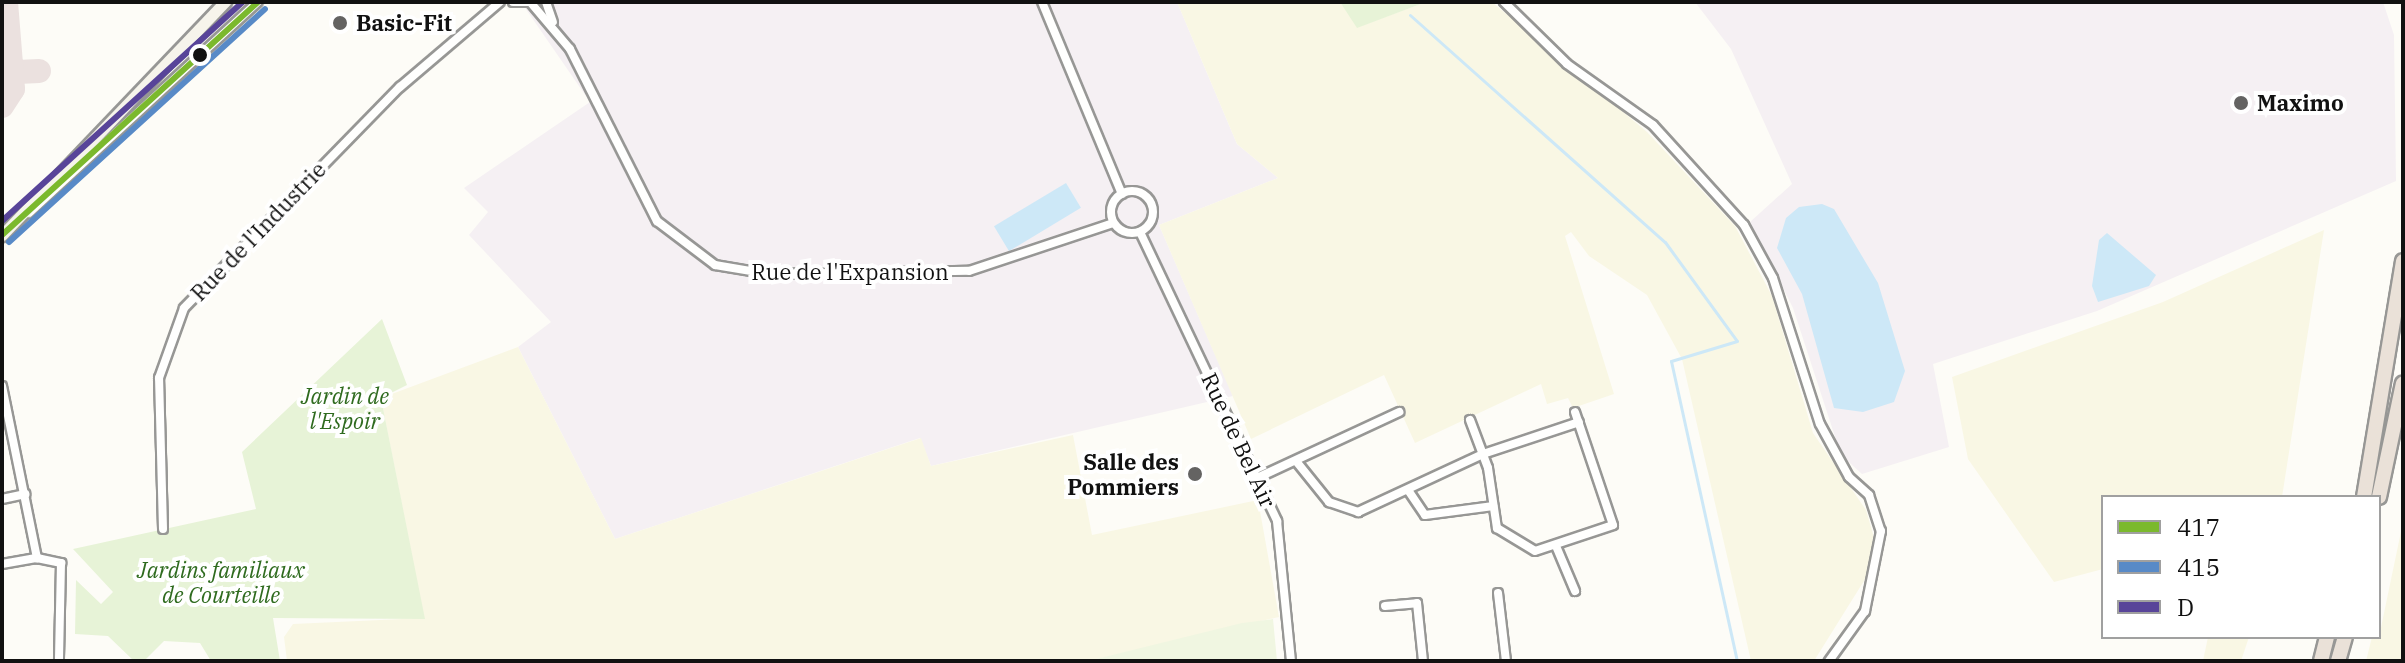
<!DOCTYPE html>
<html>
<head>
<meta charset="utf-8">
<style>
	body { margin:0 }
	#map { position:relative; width:2405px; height:663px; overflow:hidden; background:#fdfcf7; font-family:"IBM Plex Serif",serif }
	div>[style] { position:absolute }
	.industrial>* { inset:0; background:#f5f0f3 }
	.farmland>* { inset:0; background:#f9f7e4 }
	.green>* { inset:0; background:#e7f3d7 }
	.pitch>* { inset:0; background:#f0f6e1 }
	.water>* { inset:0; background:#cde8f7; transform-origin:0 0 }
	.stream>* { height:3px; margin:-1.5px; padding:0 1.5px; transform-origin:1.5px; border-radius:1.5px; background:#cde8f7 }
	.taxiway>* { height:24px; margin:-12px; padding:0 12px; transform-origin:12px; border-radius:12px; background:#ebe1df }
	.roads { filter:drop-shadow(2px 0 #979795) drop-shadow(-2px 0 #979795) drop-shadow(0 2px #979795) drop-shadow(0 -2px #979795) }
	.street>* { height:8px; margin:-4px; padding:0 4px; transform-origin:4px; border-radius:4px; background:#fffffe }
	.street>.ring { margin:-4px; padding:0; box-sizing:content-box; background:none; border:8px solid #fffffe; border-radius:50% }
	.secondary>* { height:11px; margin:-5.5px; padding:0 5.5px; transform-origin:5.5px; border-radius:5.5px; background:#f6f4eb }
	.highway>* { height:14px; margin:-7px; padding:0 7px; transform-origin:7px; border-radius:7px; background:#eae1d8 }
	.bus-1>* { height:6px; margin:-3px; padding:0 3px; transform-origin:3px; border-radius:3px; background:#7bb92d }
	.bus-2>* { height:6px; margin:-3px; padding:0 3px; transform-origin:3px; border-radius:3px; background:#588ac7 }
	.bus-3>* { height:6px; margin:-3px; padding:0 3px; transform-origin:3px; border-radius:3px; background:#584499 }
	.dots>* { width:22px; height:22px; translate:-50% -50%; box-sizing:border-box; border:4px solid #fff; border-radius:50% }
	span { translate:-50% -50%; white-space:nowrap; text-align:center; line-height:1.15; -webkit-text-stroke:8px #fff; paint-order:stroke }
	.poi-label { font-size:22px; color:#111; font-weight:700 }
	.left { translate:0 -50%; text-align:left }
	.right { translate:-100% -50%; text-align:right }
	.street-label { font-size:22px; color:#111 }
	.park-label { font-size:22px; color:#2f6b1f; font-style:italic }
	.frame { position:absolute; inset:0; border:4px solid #111; pointer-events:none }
	.legend { position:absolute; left:2101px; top:495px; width:280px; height:144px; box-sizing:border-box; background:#fff; border:2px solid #a0a0a0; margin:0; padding:10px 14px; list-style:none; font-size:24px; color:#111 }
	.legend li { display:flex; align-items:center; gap:16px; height:40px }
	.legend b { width:40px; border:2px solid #a0a0a0 }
</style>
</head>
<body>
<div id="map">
	<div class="industrial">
		<i style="clip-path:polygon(521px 2px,1177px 2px,1237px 144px,1278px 178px,1159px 225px,1233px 396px,931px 466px,920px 438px,615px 539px,518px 347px,551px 322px,469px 235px,488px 212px,464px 188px,590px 102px)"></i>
		<i style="clip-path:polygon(1695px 2px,2383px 2px,2394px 35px,2396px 181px,2097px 311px,1933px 364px,1949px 447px,1862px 474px,1841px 455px,1793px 308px,1750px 222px,1792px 184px,1731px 49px)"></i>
	</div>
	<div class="farmland">
		<i style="clip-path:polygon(1177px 2px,1340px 2px,1358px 27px,1426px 2px,1492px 2px,1647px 132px,1735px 226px,1772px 296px,1813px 433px,1866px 510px,1875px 541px,1867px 576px,1814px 661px,1751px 661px,1682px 359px,1647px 295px,1589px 256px,1571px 232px,1565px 236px,1614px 394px,1573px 408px,1568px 398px,1547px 404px,1541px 384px,1415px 443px,1384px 375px,1251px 439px,1159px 225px,1278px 178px,1237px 144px)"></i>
		<i style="clip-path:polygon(2324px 230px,2282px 497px,2103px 497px,2103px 569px,2054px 582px,1968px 459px,1952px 377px,2163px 302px)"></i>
		<i style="clip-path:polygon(518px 347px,615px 539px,921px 438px,931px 466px,1073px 435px,1092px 535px,1258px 500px,1279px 617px,1088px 661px,287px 661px,284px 637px,293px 624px,424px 618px,381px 398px)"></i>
		<i style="clip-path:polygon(2403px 522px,2403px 661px,2366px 661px,2372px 637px,2379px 637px)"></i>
		<i style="clip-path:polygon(2208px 637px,2249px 637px,2241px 661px,2203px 661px)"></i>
	</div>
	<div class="green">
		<i style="clip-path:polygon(1340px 2px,1426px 2px,1357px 28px)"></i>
		<i style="clip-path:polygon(382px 319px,407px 385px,381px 398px,425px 619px,273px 618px,280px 661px,211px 661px,200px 643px,164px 641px,144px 661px,134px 661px,108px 636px,75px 634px,76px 580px,101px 604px,113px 592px,73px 549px,256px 509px,242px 452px)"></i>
	</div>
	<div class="pitch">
		<i style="clip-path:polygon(1273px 619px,1277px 661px,1088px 661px,1242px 623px)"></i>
	</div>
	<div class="water">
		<i style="left:1066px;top:183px;width:29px;height:84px;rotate:59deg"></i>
		<i style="clip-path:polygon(1822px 204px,1834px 209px,1878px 283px,1905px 371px,1894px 402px,1863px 412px,1834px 408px,1802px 294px,1777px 248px,1786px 218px,1799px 207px)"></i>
		<i style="clip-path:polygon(2107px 233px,2156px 275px,2149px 286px,2098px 302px,2092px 286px,2099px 240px)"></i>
	</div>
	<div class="stream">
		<i style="left:1410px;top:15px;width:341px;rotate:41.7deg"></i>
		<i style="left:1665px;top:242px;width:122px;rotate:54deg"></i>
		<i style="left:1737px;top:341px;width:69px;rotate:163.1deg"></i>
		<i style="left:1671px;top:361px;width:307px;rotate:77.6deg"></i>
	</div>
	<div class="taxiway">
		<i style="left:7px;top:61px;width:16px;rotate:45deg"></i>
		<i style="left:18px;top:72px;width:21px;rotate:-3deg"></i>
		<i style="left:2px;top:106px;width:20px;rotate:-57deg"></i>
		<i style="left:13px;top:89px;width:87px;rotate:-94.6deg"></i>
	</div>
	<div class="roads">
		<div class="street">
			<i style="left:513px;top:2px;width:19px"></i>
			<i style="left:546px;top:2px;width:21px;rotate:71deg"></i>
			<i style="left:1042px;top:2px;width:208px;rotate:67.4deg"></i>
			<i style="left:1504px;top:2px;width:88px;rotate:44.5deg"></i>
			<i style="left:1567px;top:64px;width:105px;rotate:35.3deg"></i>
			<i style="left:1653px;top:125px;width:135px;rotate:47.7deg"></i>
			<i style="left:1744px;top:225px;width:60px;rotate:61.3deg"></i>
			<i style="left:1773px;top:278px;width:153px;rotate:72.2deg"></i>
			<i style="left:1820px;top:424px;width:60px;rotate:61.3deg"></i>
			<i style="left:1849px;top:477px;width:27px;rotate:42deg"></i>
			<i style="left:1869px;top:495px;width:38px;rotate:72deg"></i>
			<i style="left:1881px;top:531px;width:82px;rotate:101.3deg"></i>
			<i style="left:1865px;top:611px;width:62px;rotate:125.8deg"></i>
			<i style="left:531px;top:3px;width:60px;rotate:49.7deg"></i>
			<i style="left:570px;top:49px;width:193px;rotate:63.2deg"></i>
			<i style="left:657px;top:221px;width:73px;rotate:37.2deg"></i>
			<i style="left:715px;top:265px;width:55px;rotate:9.5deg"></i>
			<i style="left:769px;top:274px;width:200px;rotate:-0.9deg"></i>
			<i style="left:969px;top:271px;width:152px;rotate:-18.4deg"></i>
			<i class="ring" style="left:1111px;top:191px;width:34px;height:34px"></i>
			<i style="left:29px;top:213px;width:311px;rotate:-42.7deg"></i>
			<i style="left:1140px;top:232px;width:320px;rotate:64.6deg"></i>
			<i style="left:1277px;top:521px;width:141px;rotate:84.3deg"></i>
			<i style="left:2px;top:386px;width:176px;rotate:78.5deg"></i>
			<i style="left:37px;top:558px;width:25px;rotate:12deg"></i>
			<i style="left:61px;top:563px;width:98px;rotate:91.2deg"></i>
			<i style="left:1470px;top:420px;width:51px;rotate:69.4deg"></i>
			<i style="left:1488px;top:468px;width:61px;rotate:81.5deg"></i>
			<i style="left:1497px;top:528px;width:44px;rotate:31.2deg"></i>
			<i style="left:1535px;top:551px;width:82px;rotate:-18.4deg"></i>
			<i style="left:1613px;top:525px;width:119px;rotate:-108.6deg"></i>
			<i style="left:1296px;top:461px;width:53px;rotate:51.2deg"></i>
			<i style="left:1329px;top:502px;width:31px;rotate:19deg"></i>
			<i style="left:1358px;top:512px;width:138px;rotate:-24.9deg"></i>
			<i style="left:1483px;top:454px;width:101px;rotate:-18.4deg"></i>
			<i style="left:1257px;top:478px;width:157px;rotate:-24.9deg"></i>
			<i style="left:1408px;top:490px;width:30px;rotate:56deg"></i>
			<i style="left:1425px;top:515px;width:69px;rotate:-7.5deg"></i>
			<i style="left:2px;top:499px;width:24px;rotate:-12deg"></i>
			<i style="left:163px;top:529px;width:151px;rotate:-91.5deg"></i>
			<i style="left:159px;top:378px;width:74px;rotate:-70.3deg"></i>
			<i style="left:184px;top:308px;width:309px;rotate:-45.7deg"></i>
			<i style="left:400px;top:87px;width:131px;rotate:-40.4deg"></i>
			<i style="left:1556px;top:546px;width:49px;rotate:67.1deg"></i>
			<i style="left:2px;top:564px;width:36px;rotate:-10deg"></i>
			<i style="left:1498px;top:593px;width:68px;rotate:83.3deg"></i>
			<i style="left:1385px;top:606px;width:32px;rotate:-5deg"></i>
			<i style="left:1417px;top:603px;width:58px;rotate:84.1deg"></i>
		</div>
		<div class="secondary">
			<i style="left:2px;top:235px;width:323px;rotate:-46.3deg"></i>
		</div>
		<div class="highway">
			<i style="left:2364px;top:497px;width:239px;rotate:-80.6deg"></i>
			<i style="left:2379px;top:497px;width:116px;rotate:-78.1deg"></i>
			<i style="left:2321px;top:661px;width:25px;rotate:-76deg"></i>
			<i style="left:2338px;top:661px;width:25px;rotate:-74deg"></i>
		</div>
	</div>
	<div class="bus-1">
		<i style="left:2px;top:235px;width:346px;rotate:-42.3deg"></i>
	</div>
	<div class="bus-2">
		<i style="left:9px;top:242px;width:346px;rotate:-42.3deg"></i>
	</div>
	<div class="bus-3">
		<i style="left:2px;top:221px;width:326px;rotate:-42.3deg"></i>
	</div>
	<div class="dots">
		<i style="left:340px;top:23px;background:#646362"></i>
		<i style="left:200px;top:55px;background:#111"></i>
		<i style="left:2241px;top:103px;background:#646362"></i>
		<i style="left:1195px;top:474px;background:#646362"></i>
	</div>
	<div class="poi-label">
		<span class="left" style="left:356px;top:23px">Basic-Fit</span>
		<span class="left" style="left:2257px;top:103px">Maximo</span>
		<span class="right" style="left:1179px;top:474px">Salle des<br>Pommiers</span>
	</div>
	<div class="street-label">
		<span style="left:258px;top:231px;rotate:-46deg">Rue de l'Industrie</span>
		<span style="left:850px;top:272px">Rue de l'Expansion</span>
		<span style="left:1239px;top:440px;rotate:65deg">Rue de Bel Air</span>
	</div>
	<div class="park-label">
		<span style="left:345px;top:408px">Jardin de<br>l'Espoir</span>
		<span style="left:221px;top:582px">Jardins familiaux<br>de Courteille</span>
	</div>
	<div class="frame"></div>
	<ul class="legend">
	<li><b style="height:10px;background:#7bb92d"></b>417</li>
	<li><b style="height:10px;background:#588ac7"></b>415</li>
	<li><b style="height:10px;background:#584499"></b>D</li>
	</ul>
</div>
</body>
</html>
